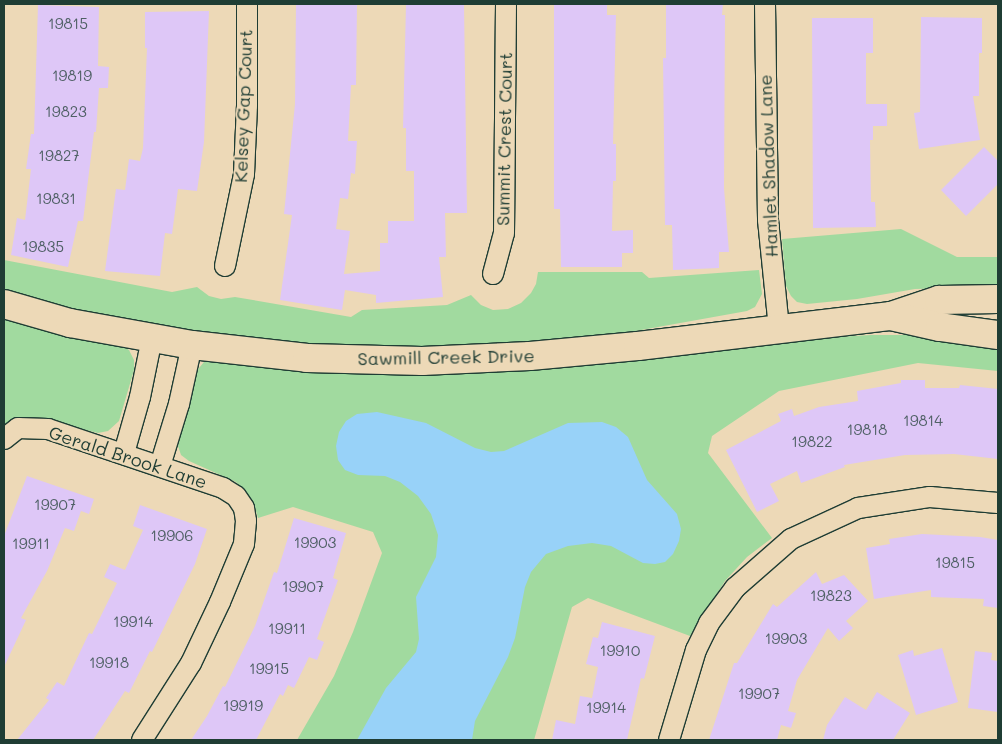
<!DOCTYPE html>
<html>
<head>
<meta charset="utf-8">
<style>
	body { margin:0 }
	#map { position:relative; width:1002px; height:744px; overflow:hidden; background:#edd9b7; font-family:Mali,sans-serif }
	div>[style] { position:absolute }
	.green>* { inset:0; background:#a1da9f }
	.water>* { inset:0; background:#98d2f8 }
	.building>* { inset:0; background:#dec7f7 }
	.roads { filter:drop-shadow(1px 0 #1f3d34) drop-shadow(-1px 0 #1f3d34) drop-shadow(0 1px #1f3d34) drop-shadow(0 -1px #1f3d34) }
	.street>* { height:20px; margin:-10px; padding:0 10px; transform-origin:10px; border-radius:10px; background:#edd9b7 }
	.secondary>* { height:28px; margin:-14px; padding:0 14px; transform-origin:14px; border-radius:14px; background:#edd9b7 }
	span { translate:-50% -50%; white-space:nowrap; text-align:center; line-height:1.15; -webkit-text-stroke:4px #edd9b7; paint-order:stroke }
	.number-label { font-size:15px; color:#4f6065 }
	.number-label span { -webkit-text-stroke-width:0 }
	.street-label { font-size:18px; color:#1f3d34 }
	.frame { position:absolute; inset:0; border:5px solid #1f3d34; pointer-events:none }
</style>
</head>
<body>
<div id="map">
	<div class="green">
		<i style="clip-path:polygon(901px 229px,957px 257px,998px 257px,998px 287px,915px 289px,857px 299px,807px 304px,797px 302px,791px 296px,786px 286px,782px 239px)"></i>
		<i style="clip-path:polygon(4px 260px,172px 292px,197px 287px,209px 296px,221px 299px,235px 297px,351px 317px,362px 310px,447px 305px,471px 295px,481px 305px,493px 310px,508px 309px,521px 303px,531px 293px,536px 284px,538px 272px,642px 272px,649px 278px,759px 270px,762px 294px,755px 307px,747px 311px,580px 341px,486px 348px,382px 349px,283px 343px,170px 329px,75px 310px,4px 291px)"></i>
		<i style="clip-path:polygon(4px 315px,121px 344px,129px 350px,134px 360px,134px 370px,119px 421px,108px 431px,98px 433px,39px 419px,20px 420px,5px 424px)"></i>
		<i style="clip-path:polygon(871px 335px,934px 335px,998px 345px,998px 371px,918px 363px,779px 391px,712px 436px,708px 453px,772px 538px,747px 557px,725px 581px,690px 636px,588px 598px,572px 607px,534px 740px,297px 740px,334px 676px,353px 632px,382px 553px,373px 532px,293px 507px,258px 518px,253px 501px,236px 482px,189px 461px,181px 455px,178px 446px,179px 437px,194px 374px,204px 362px,215px 360px,424px 373px,472px 373px,549px 369px,680px 356px,801px 339px)"></i>
	</div>
	<div class="water">
		<i style="clip-path:polygon(377px 412px,426px 423px,475px 448px,491px 452px,504px 451px,568px 423px,602px 422px,616px 427px,628px 437px,647px 480px,677px 514px,681px 529px,679px 541px,673px 554px,665px 562px,655px 564px,643px 563px,611px 546px,592px 543px,568px 546px,546px 554px,531px 572px,525px 587px,515px 638px,508px 657px,475px 721px,472px 740px,357px 740px,386px 688px,416px 652px,419px 639px,416px 597px,436px 557px,438px 535px,431px 514px,418px 496px,400px 482px,385px 476px,358px 475px,345px 470px,338px 460px,336px 446px,339px 432px,346px 421px,357px 414px)"></i>
	</div>
	<div class="building">
		<i style="clip-path:polygon(554px 4px,607px 4px,607px 15px,616px 15px,613px 144px,616px 144px,616px 181px,613px 181px,612px 231px,633px 230px,633px 253px,622px 253px,622px 267px,561px 267px,560px 209px,554px 209px)"></i>
		<i style="clip-path:polygon(666px 4px,723px 4px,722px 15px,725px 15px,724px 188px,729px 252px,719px 252px,719px 268px,673px 270px,672px 225px,665px 225px,663px 58px,666px 58px)"></i>
		<i style="clip-path:polygon(38px 5px,99px 7px,98px 66px,109px 67px,108px 88px,99px 88px,96px 132px,94px 132px,83px 221px,78px 221px,68px 267px,11px 255px,17px 218px,25px 220px,31px 169px,26px 169px,31px 134px,34px 134px)"></i>
		<i style="clip-path:polygon(296px 5px,357px 5px,356px 85px,351px 85px,348px 141px,357px 141px,355px 174px,351px 173px,348px 199px,340px 198px,336px 229px,350px 231px,344px 274px,380px 271px,380px 243px,388px 243px,388px 221px,414px 221px,414px 171px,406px 171px,406px 128px,403px 128px,406px 5px,464px 5px,467px 213px,445px 213px,446px 257px,439px 257px,443px 297px,376px 303px,376px 295px,345px 290px,342px 310px,280px 300px,292px 215px,284px 214px,295px 104px)"></i>
		<i style="clip-path:polygon(209px 11px,204px 142px,197px 191px,178px 189px,172px 234px,165px 233px,160px 276px,105px 271px,116px 189px,125px 190px,129px 159px,140px 161px,143px 148px,147px 48px,145px 48px,145px 12px)"></i>
		<i style="clip-path:polygon(921px 17px,982px 18px,982px 53px,979px 53px,979px 96px,973px 96px,980px 140px,919px 149px,914px 113px,920px 112px)"></i>
		<i style="clip-path:polygon(812px 18px,873px 18px,873px 53px,866px 53px,866px 104px,887px 104px,887px 126px,873px 126px,873px 140px,870px 140px,871px 202px,875px 202px,876px 227px,813px 228px)"></i>
		<i style="clip-path:polygon(984px 147px,998px 161px,998px 184px,966px 216px,941px 190px)"></i>
		<i style="clip-path:polygon(901px 380px,925px 380px,925px 388px,959px 388px,960px 385px,998px 389px,998px 459px,954px 454px,905px 455px,844px 465px,845px 467px,801px 483px,797px 471px,770px 484px,779px 501px,757px 512px,726px 450px,781px 421px,778px 414px,792px 409px,794px 416px,819px 407px,858px 401px,857px 391px,901px 383px)"></i>
		<i style="clip-path:polygon(27px 476px,94px 499px,89px 514px,81px 511px,74px 531px,65px 528px,47px 571px,21px 618px,26px 620px,4px 667px,4px 536px)"></i>
		<i style="clip-path:polygon(140px 505px,207px 529px,195px 564px,152px 652px,150px 651px,129px 693px,125px 691px,93px 740px,17px 740px,49px 700px,46px 698px,57px 682px,64px 686px,89px 633px,92px 634px,117px 583px,104px 577px,110px 564px,125px 570px,143px 530px,133px 526px)"></i>
		<i style="clip-path:polygon(294px 518px,346px 533px,333px 578px,338px 580px,317px 639px,324px 642px,317px 660px,309px 657px,294px 688px,288px 685px,283px 696px,280px 694px,256px 740px,191px 740px,207px 716px,223px 686px,225px 687px,255px 626px,274px 572px,277px 573px)"></i>
		<i style="clip-path:polygon(922px 534px,980px 537px,998px 540px,998px 608px,983px 606px,984px 599px,931px 597px,931px 590px,874px 599px,866px 548px,890px 544px,889px 539px)"></i>
		<i style="clip-path:polygon(816px 572px,822px 584px,844px 575px,868px 601px,846px 621px,853px 628px,839px 641px,828px 628px,797px 680px,788px 711px,796px 713px,791px 728px,781px 725px,777px 740px,709px 740px,734px 663px,737px 663px,773px 604px,777px 607px)"></i>
		<i style="clip-path:polygon(602px 622px,655px 636px,644px 679px,641px 678px,627px 740px,552px 740px,556px 720px,575px 724px,580px 696px,592px 698px,598px 667px,586px 664px,593px 637px,598px 638px)"></i>
		<i style="clip-path:polygon(942px 648px,958px 702px,916px 715px,898px 655px,913px 650px,914px 656px)"></i>
		<i style="clip-path:polygon(975px 651px,992px 653px,991px 660px,998px 661px,998px 712px,968px 708px)"></i>
		<i style="clip-path:polygon(877px 692px,910px 713px,893px 740px,823px 740px,827px 725px,845px 697px,866px 710px)"></i>
	</div>
	<div class="roads">
		<div class="street">
			<i style="left:765px;top:4px;width:216px;rotate:89.2deg"></i>
			<i style="left:768px;top:220px;width:109px;rotate:84.2deg"></i>
			<i style="left:225px;top:266px;width:94px;rotate:-78.3deg"></i>
			<i style="left:244px;top:174px;width:69px;rotate:-87.5deg"></i>
			<i style="left:247px;top:105px;width:101px;rotate:-90deg"></i>
			<i style="left:493px;top:274px;width:42px;rotate:-75deg"></i>
			<i style="left:504px;top:233px;width:229px;rotate:-89.5deg"></i>
			<i style="left:4px;top:439px;width:18px;rotate:-38deg"></i>
			<i style="left:18px;top:428px;width:30px;rotate:2deg"></i>
			<i style="left:48px;top:429px;width:185px;rotate:18.6deg"></i>
			<i style="left:223px;top:488px;width:15px;rotate:32deg"></i>
			<i style="left:236px;top:496px;width:14px;rotate:56deg"></i>
			<i style="left:244px;top:508px;width:13px;rotate:81deg"></i>
			<i style="left:246px;top:521px;width:23px;rotate:95deg"></i>
			<i style="left:244px;top:544px;width:63px;rotate:112.5deg"></i>
			<i style="left:220px;top:602px;width:68px;rotate:115.4deg"></i>
			<i style="left:191px;top:663px;width:91px;rotate:122.5deg"></i>
			<i style="left:124px;top:453px;width:58px;rotate:-74.1deg"></i>
			<i style="left:140px;top:397px;width:60px;rotate:-78.5deg"></i>
			<i style="left:160px;top:466px;width:65px;rotate:-73deg"></i>
			<i style="left:179px;top:404px;width:60px;rotate:-77.6deg"></i>
			<i style="left:669px;top:740px;width:94px;rotate:-73.3deg"></i>
			<i style="left:696px;top:650px;width:30px;rotate:-64deg"></i>
			<i style="left:709px;top:623px;width:44px;rotate:-53.4deg"></i>
			<i style="left:735px;top:588px;width:74px;rotate:-41.2deg"></i>
			<i style="left:791px;top:539px;width:74px;rotate:-24.8deg"></i>
			<i style="left:858px;top:508px;width:73px;rotate:-8.7deg"></i>
			<i style="left:930px;top:497px;width:68px;rotate:5deg"></i>
		</div>
		<div class="secondary">
			<i style="left:4px;top:304px;width:69px;rotate:16.1deg"></i>
			<i style="left:70px;top:323px;width:124px;rotate:10.2deg"></i>
			<i style="left:192px;top:345px;width:116px;rotate:6.4deg"></i>
			<i style="left:307px;top:358px;width:115px;rotate:1.5deg"></i>
			<i style="left:422px;top:361px;width:108px;rotate:-2.7deg"></i>
			<i style="left:530px;top:356px;width:108px;rotate:-5.3deg"></i>
			<i style="left:638px;top:346px;width:255px;rotate:-6.8deg"></i>
			<i style="left:891px;top:316px;width:51px;rotate:-18.4deg"></i>
			<i style="left:939px;top:300px;width:59px;rotate:-1deg"></i>
			<i style="left:891px;top:316px;width:50px;rotate:12.7deg"></i>
			<i style="left:940px;top:327px;width:59px;rotate:7.9deg"></i>
		</div>
	</div>
	<div class="number-label">
		<span style="left:68px;top:24px">19815</span>
		<span style="left:72px;top:76px">19819</span>
		<span style="left:66px;top:112px">19823</span>
		<span style="left:59px;top:156px">19827</span>
		<span style="left:56px;top:199px">19831</span>
		<span style="left:43px;top:247px">19835</span>
		<span style="left:923px;top:421px">19814</span>
		<span style="left:867px;top:430px">19818</span>
		<span style="left:812px;top:442px">19822</span>
		<span style="left:55px;top:505px">19907</span>
		<span style="left:172px;top:536px">19906</span>
		<span style="left:315px;top:543px">19903</span>
		<span style="left:31px;top:544px">19911</span>
		<span style="left:955px;top:563px">19815</span>
		<span style="left:303px;top:587px">19907</span>
		<span style="left:831px;top:596px">19823</span>
		<span style="left:133px;top:622px">19914</span>
		<span style="left:287px;top:629px">19911</span>
		<span style="left:786px;top:639px">19903</span>
		<span style="left:620px;top:651px">19910</span>
		<span style="left:109px;top:663px">19918</span>
		<span style="left:269px;top:669px">19915</span>
		<span style="left:759px;top:694px">19907</span>
		<span style="left:243px;top:706px">19919</span>
		<span style="left:606px;top:708px">19914</span>
	</div>
	<div class="street-label">
		<span style="left:243px;top:106px;rotate:-88deg">Kelsey Gap Court</span>
		<span style="left:504px;top:139px;rotate:-89deg">Summit Crest Court</span>
		<span style="left:768px;top:166px;rotate:-92deg">Hamlet Shadow Lane</span>
		<span style="left:446px;top:357px;rotate:-1deg">Sawmill Creek Drive</span>
		<span style="left:128px;top:457px;rotate:18deg">Gerald Brook Lane</span>
	</div>
	<div class="frame"></div>
</div>
</body>
</html>
